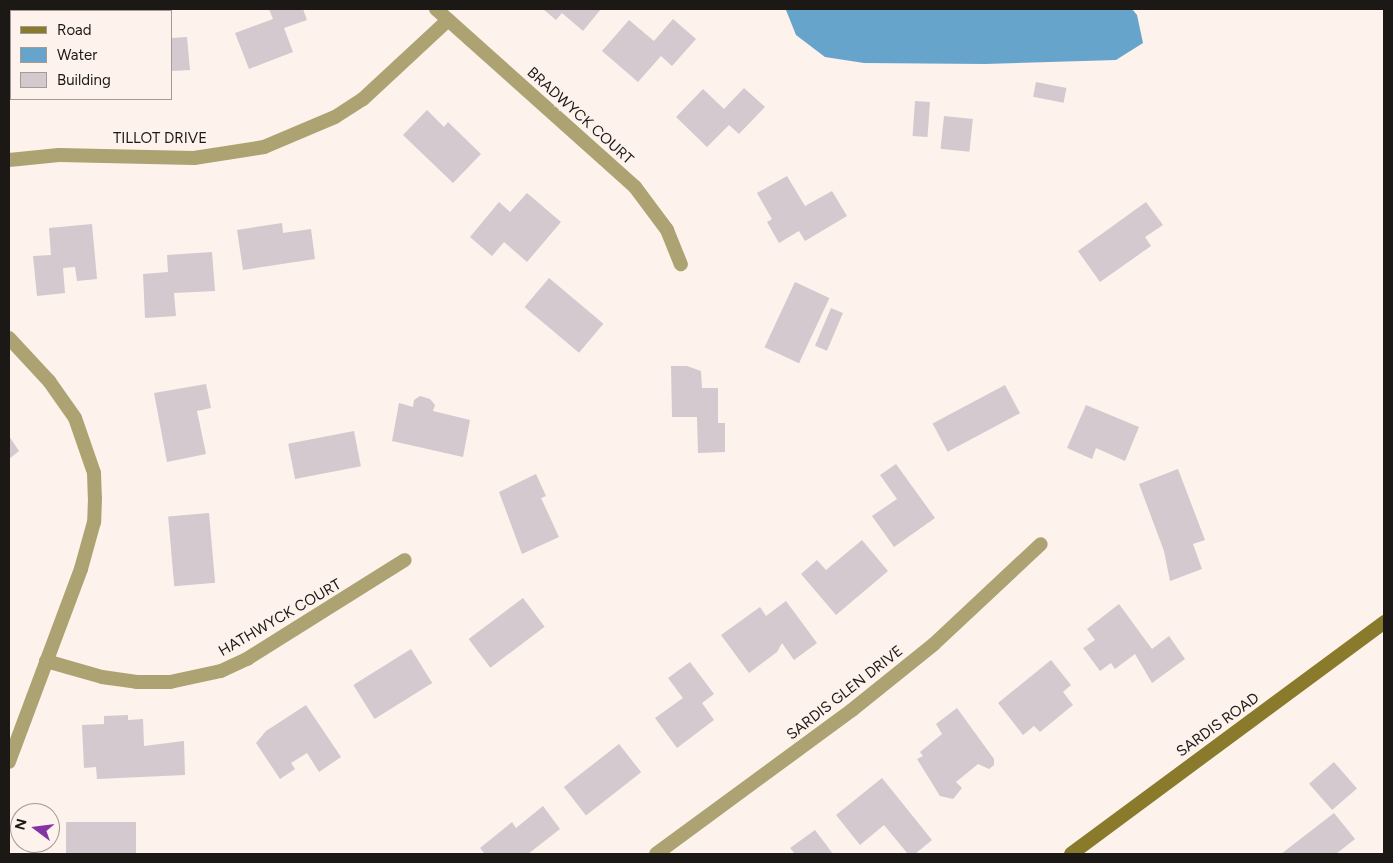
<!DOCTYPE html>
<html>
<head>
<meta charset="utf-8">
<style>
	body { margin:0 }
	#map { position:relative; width:1393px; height:863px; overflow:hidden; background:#fdf2ec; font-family:Figtree,sans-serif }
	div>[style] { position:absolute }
	.water>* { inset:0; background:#67a4cc }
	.building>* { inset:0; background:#d3c9cf; transform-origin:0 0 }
	.minor>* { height:14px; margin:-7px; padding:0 7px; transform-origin:7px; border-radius:7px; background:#aca272 }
	.secondary>* { height:14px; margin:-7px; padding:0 7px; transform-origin:7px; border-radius:7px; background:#8a7a2b }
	span { translate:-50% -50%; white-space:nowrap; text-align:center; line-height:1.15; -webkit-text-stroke:5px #fdf2ec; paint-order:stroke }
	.street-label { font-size:15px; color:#1c1816 }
	.frame { position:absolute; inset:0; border:10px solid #1c1816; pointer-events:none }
	.legend { position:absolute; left:10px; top:10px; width:162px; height:90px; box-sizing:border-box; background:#fdf2ec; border:1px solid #a39b96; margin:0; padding:6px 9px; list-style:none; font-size:15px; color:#1c1816 }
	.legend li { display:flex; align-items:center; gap:10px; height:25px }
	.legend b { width:25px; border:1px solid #a39b96 }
	.north { position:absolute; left:10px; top:803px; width:50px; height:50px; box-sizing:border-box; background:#fdf2ec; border:1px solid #a39b96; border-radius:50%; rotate:285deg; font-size:14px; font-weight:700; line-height:20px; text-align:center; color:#1c1816 }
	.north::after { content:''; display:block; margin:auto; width:18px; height:22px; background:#8434a3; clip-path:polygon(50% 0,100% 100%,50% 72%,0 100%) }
</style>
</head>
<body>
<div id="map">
	<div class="water">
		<i style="clip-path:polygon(1132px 9px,1137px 15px,1143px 43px,1116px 60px,985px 64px,864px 63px,825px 57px,796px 35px,786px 10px)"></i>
	</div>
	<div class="building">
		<i style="clip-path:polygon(13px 9px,47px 9px,13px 11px)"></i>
		<i style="clip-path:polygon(269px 9px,303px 9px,307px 20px,284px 28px,293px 52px,249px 69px,235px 33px,273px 19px)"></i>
		<i style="clip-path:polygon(543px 9px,601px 9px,583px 31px,562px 13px,556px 20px)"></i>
		<i style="clip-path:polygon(673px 19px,696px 39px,672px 66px,661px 56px,638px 82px,602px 51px,629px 20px,654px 41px)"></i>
		<i style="clip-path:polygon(187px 37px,190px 70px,171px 71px,171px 38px)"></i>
		<i style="left:1036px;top:82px;width:31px;height:15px;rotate:11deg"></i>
		<i style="clip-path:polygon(744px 88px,765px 107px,739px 134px,729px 125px,707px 147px,676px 117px,703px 89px,724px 109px)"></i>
		<i style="left:915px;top:101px;width:15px;height:35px;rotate:4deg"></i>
		<i style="clip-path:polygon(427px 110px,444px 127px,448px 122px,481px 154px,453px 183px,403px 135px)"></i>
		<i style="left:944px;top:116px;width:29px;height:33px;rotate:6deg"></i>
		<i style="clip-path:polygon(787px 176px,805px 206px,832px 191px,847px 216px,805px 241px,799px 231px,779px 243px,767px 222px,772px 219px,757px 193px)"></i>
		<i style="clip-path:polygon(527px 193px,561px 222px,527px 262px,504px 242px,492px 256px,470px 237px,499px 202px,510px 212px)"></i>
		<i style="clip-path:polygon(1146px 202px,1163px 225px,1145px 237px,1151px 246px,1100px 282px,1078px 251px)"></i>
		<i style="clip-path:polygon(282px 223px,283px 233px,311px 229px,315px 259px,243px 270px,237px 230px)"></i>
		<i style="clip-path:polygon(92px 224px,97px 279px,77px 281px,75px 267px,63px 268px,65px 293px,37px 296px,33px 256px,51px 255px,49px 228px)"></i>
		<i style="clip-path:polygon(212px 252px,215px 291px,174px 293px,176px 316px,145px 318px,143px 274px,168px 272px,167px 255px)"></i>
		<i style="left:549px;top:278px;width:71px;height:38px;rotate:40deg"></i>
		<i style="left:795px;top:282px;width:38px;height:72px;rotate:25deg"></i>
		<i style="left:831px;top:308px;width:13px;height:41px;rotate:23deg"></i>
		<i style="clip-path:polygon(671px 366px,687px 366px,701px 371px,702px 388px,718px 388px,718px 423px,725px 423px,725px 452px,698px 453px,697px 417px,672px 417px)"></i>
		<i style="clip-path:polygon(206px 384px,211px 408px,197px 411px,206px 454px,167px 462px,154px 393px)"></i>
		<i style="left:1005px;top:385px;width:32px;height:82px;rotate:62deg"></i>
		<i style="clip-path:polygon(420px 396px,430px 399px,435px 405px,433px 411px,470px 420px,463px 457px,392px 441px,399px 403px,413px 407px,414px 400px)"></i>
		<i style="clip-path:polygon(1086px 405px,1139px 427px,1125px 461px,1096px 448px,1092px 459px,1067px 448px)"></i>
		<i style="left:354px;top:431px;width:36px;height:67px;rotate:79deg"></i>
		<i style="clip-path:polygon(9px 436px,19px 451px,9px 459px)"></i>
		<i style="clip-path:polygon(896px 464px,935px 518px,894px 547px,872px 516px,897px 499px,880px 475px)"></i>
		<i style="clip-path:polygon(1178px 469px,1205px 540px,1193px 544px,1202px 569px,1170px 581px,1164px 551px,1139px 484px)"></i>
		<i style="clip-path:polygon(536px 474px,546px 496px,541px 498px,559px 537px,522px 554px,499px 492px)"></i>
		<i style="left:209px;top:513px;width:70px;height:41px;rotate:85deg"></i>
		<i style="clip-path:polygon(862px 540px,888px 571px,836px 615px,801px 574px,817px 560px,826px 570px)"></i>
		<i style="left:523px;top:598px;width:36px;height:68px;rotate:53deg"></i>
		<i style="clip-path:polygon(786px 601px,817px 643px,794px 660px,782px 643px,777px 652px,749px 673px,721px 635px,760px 607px,766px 616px)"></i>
		<i style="clip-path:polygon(1119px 604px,1152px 649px,1169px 636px,1185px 659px,1152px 683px,1135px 654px,1115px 669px,1111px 663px,1100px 671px,1083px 648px,1095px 640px,1087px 629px)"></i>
		<i style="left:411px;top:649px;width:40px;height:68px;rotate:58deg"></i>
		<i style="clip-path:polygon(1051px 660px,1071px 685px,1063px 692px,1073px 705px,1040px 732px,1034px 726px,1023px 735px,998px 703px)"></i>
		<i style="clip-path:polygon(690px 662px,714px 694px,702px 703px,714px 720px,677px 748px,655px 718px,683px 698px,668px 678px)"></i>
		<i style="clip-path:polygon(306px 705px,341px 757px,319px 772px,307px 753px,291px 763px,295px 769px,280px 779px,256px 743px,266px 731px)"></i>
		<i style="clip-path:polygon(957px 708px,994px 759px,994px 765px,989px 769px,978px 764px,956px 782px,962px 788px,953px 799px,940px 796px,917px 759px,923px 756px,920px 752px,942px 734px,936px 724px)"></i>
		<i style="clip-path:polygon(128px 715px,128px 720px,143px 719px,144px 746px,184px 741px,185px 775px,97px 779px,96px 767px,84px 768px,82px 725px,104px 724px,104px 716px)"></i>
		<i style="left:619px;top:744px;width:36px;height:70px;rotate:52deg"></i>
		<i style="left:1334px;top:762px;width:35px;height:33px;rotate:49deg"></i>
		<i style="clip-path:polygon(882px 778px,932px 840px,915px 854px,908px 854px,884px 825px,860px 845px,836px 815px)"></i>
		<i style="clip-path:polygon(543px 806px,560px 829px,528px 854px,485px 854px,480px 848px,512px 822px,516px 828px)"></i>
		<i style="clip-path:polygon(1334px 813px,1355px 839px,1336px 854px,1281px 854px)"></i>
		<i style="left:66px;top:822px;width:70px;height:32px"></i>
		<i style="clip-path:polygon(815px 830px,833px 854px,795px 854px,790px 848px)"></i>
	</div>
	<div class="minor">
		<i style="left:436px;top:9px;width:267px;rotate:41.8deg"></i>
		<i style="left:635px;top:187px;width:54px;rotate:53.3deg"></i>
		<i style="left:667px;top:230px;width:37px;rotate:68deg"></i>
		<i style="left:9px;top:160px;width:50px;rotate:-5.7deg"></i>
		<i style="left:59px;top:155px;width:135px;rotate:1.3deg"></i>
		<i style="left:194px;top:158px;width:71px;rotate:-8.9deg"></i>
		<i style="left:264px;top:147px;width:77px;rotate:-22.9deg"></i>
		<i style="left:335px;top:117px;width:33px;rotate:-33deg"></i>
		<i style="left:363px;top:99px;width:116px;rotate:-42.9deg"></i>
		<i style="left:9px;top:338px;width:59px;rotate:47.1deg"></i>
		<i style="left:49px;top:381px;width:45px;rotate:54.9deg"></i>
		<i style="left:75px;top:418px;width:58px;rotate:70.9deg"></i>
		<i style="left:94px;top:473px;width:25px;rotate:88deg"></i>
		<i style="left:95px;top:498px;width:24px;rotate:92deg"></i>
		<i style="left:94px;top:522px;width:49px;rotate:105.5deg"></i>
		<i style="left:81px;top:569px;width:206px;rotate:110.5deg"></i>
		<i style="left:46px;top:661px;width:58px;rotate:15.9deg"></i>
		<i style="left:102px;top:677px;width:35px;rotate:8deg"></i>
		<i style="left:137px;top:682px;width:33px"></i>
		<i style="left:170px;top:682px;width:52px;rotate:-12.2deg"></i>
		<i style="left:221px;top:671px;width:29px;rotate:-25deg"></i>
		<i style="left:247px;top:659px;width:186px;rotate:-32.1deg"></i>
		<i style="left:656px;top:854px;width:243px;rotate:-36.3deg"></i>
		<i style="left:852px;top:710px;width:105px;rotate:-38.8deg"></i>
		<i style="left:934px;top:644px;width:146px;rotate:-43.1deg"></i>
	</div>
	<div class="secondary">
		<i style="left:1071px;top:854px;width:390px;rotate:-36.5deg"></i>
	</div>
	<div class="street-label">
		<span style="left:580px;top:116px;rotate:42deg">BRADWYCK COURT</span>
		<span style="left:160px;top:139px">TILLOT DRIVE</span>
		<span style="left:280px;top:618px;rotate:-30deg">HATHWYCK COURT</span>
		<span style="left:845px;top:693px;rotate:-38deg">SARDIS GLEN DRIVE</span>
		<span style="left:1218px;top:725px;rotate:-36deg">SARDIS ROAD</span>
	</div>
	<div class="frame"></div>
	<ul class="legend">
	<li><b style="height:6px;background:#8a7a2b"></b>Road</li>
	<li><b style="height:14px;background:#67a4cc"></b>Water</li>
	<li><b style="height:14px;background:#d3c9cf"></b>Building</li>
	</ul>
	<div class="north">N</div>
</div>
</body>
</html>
